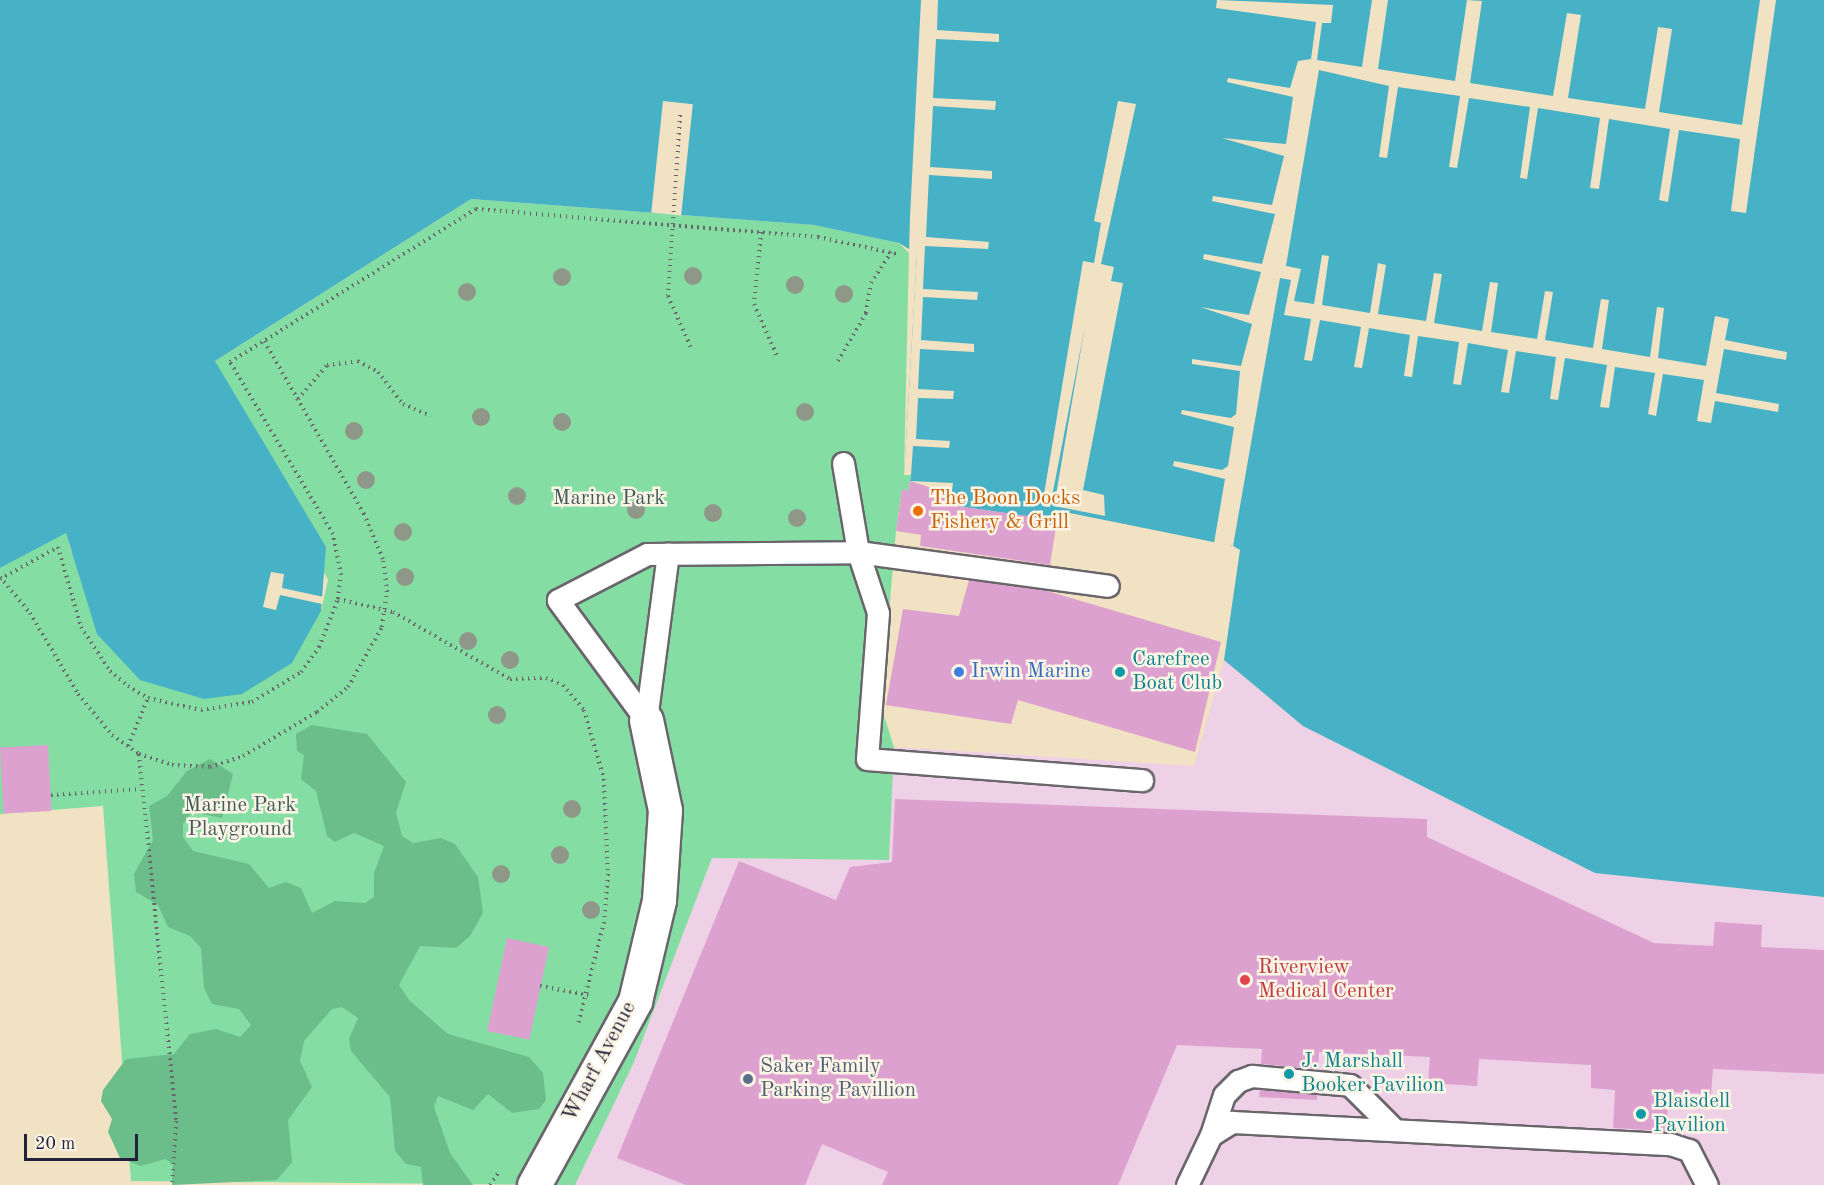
<!DOCTYPE html>
<html>
<head>
<meta charset="utf-8">
<style>
	body { margin:0 }
	#map { position:relative; width:1824px; height:1185px; overflow:hidden; background:#f1e2c3; font-family:"Old Standard TT",serif }
	div>[style] { position:absolute }
	.built>* { inset:0; background:#eed0e7 }
	.green>* { inset:0; background:#84dea4 }
	.forest>* { inset:0; background:#6bbd8a }
	.water>* { inset:0; background:#47b1c5 }
	.pier>* { inset:0; background:#f1e2c3; transform-origin:0 0 }
	.building>* { inset:0; background:#dda1cf; transform-origin:0 0 }
	.path>* { height:4px; margin-top:-2px; transform-origin:0; background:repeating-linear-gradient(90deg,#6a656b 0 1.5px,transparent 0 6px) }
	.roads { filter:drop-shadow(2px 0 #6a656b) drop-shadow(-2px 0 #6a656b) drop-shadow(0 2px #6a656b) drop-shadow(0 -2px #6a656b) }
	.service>* { height:21px; margin:-10.5px; padding:0 10.5px; transform-origin:10.5px; border-radius:10.5px; background:#fff }
	.minor>* { height:33px; margin:-16.5px; padding:0 16.5px; transform-origin:16.5px; border-radius:16.5px; background:#fff }
	.trees>* { width:18px; height:18px; margin:-9px; border-radius:50%; background:#8f9789 }
	.dots>* { width:16px; height:16px; translate:-50% -50%; box-sizing:border-box; border:3px solid #fcf5e5; border-radius:50% }
	span { translate:-50% -50%; white-space:nowrap; text-align:center; line-height:1.15; -webkit-text-stroke:5px #fcf5e5; paint-order:stroke }
	.park-label { font-size:21px; color:#3f5a5a }
	.food-label { font-size:21px; color:#c56008 }
	.left { translate:0 -50%; text-align:left }
	.culture-label { font-size:21px; color:#0d838f }
	.shop-label { font-size:21px; color:#366cbe }
	.health-label { font-size:21px; color:#be3a42 }
	.street-label { font-size:21px; color:#22223b }
	.service-label { font-size:21px; color:#4e5e75 }
	.scale { position:absolute; left:24px; top:1134px; width:114px; height:27px; box-sizing:border-box; border:3px solid #22223b; border-top:0; padding-left:8px; font-size:18px; line-height:21px; white-space:nowrap; color:#22223b; -webkit-text-stroke:4px #fcf5e5; paint-order:stroke }
</style>
</head>
<body>
<div id="map">
	<div class="built">
		<i style="clip-path:polygon(1224px 660px,1303px 726px,1595px 873px,1824px 897px,1824px 1185px,575px 1185px,634px 1062px,712px 858px,889px 860px,894px 747px,1194px 766px)"></i>
	</div>
	<div class="green">
		<i style="clip-path:polygon(471px 199px,814px 225px,899px 243px,909px 253px,904px 475px,911px 475px,908px 491px,902px 490px,896px 531px,881px 706px,894px 747px,889px 860px,712px 858px,634px 1062px,575px 1185px,131px 1181px,103px 806px,0 814px,0 568px,66px 532px,71px 551px,321px 611px,328px 580px,215px 361px)"></i>
	</div>
	<div class="forest">
		<i style="clip-path:polygon(312px 725px,367px 734px,406px 782px,396px 812px,402px 836px,413px 843px,441px 838px,455px 844px,478px 877px,483px 913px,470px 936px,456px 948px,420px 946px,399px 985px,409px 1000px,448px 1034px,529px 1057px,543px 1073px,546px 1100px,539px 1109px,512px 1113px,488px 1094px,473px 1110px,438px 1096px,434px 1107px,450px 1153px,473px 1185px,423px 1185px,421px 1167px,406px 1164px,395px 1151px,390px 1097px,351px 1051px,349px 1039px,358px 1018px,342px 1007px,332px 1009px,304px 1041px,300px 1061px,312px 1087px,288px 1120px,292px 1162px,277px 1180px,172px 1185px,173px 1164px,165px 1159px,141px 1166px,120px 1158px,108px 1132px,112px 1119px,101px 1101px,103px 1090px,126px 1059px,174px 1054px,190px 1034px,216px 1029px,240px 1037px,251px 1025px,239px 1009px,212px 1004px,204px 988px,201px 948px,190px 936px,168px 927px,158px 905px,136px 892px,134px 874px,153px 840px,149px 806px,167px 796px,187px 771px,210px 759px,233px 774px,222px 818px,192px 812px,183px 824px,183px 837px,193px 851px,249px 864px,269px 888px,286px 882px,301px 888px,312px 913px,335px 901px,365px 903px,374px 897px,374px 873px,384px 846px,354px 833px,335px 842px,327px 836px,316px 791px,301px 779px,304px 755px,297px 751px,296px 734px)"></i>
	</div>
	<div class="water">
		<i style="clip-path:polygon(0 0,1824px 0,1824px 897px,1595px 873px,1303px 726px,1224px 660px,1240px 550px,1233px 546px,1055px 510px,1053px 520px,950px 505px,953px 483px,910px 481px,911px 475px,904px 475px,917px 254px,899px 243px,814px 225px,471px 199px,215px 361px,326px 547px,321px 611px,292px 663px,242px 694px,204px 699px,140px 680px,97px 634px,66px 533px,0 568px)"></i>
	</div>
	<div class="pier">
		<i style="clip-path:polygon(921px 0,938px 0,937px 30px,999px 34px,999px 42px,936px 39px,933px 98px,996px 101px,995px 110px,933px 106px,930px 167px,992px 171px,992px 179px,929px 175px,926px 237px,989px 242px,988px 249px,925px 246px,923px 289px,978px 292px,977px 300px,923px 297px,921px 340px,974px 344px,974px 352px,920px 349px,918px 389px,954px 391px,953px 399px,918px 398px,916px 439px,950px 441px,949px 448px,913px 446px,911px 475px,904px 475px,917px 254px,909px 253px,910px 217px)"></i>
		<i style="clip-path:polygon(1217px 0,1333px 5px,1331px 23px,1322px 23px,1317px 60px,1362px 67px,1372px 0,1388px 0,1378px 69px,1455px 81px,1467px 0,1482px 1px,1470px 83px,1553px 96px,1567px 13px,1581px 15px,1568px 98px,1645px 109px,1658px 27px,1672px 29px,1659px 112px,1742px 125px,1760px 0,1776px 0,1746px 213px,1731px 211px,1740px 139px,1679px 130px,1668px 202px,1659px 200px,1670px 129px,1609px 119px,1599px 189px,1590px 188px,1600px 118px,1538px 108px,1527px 179px,1520px 178px,1530px 107px,1469px 98px,1457px 168px,1449px 167px,1460px 96px,1398px 87px,1387px 158px,1379px 157px,1389px 86px,1319px 70px,1286px 266px,1301px 269px,1294px 301px,1314px 304px,1322px 255px,1329px 256px,1322px 305px,1370px 313px,1378px 263px,1386px 265px,1378px 314px,1426px 321px,1434px 273px,1442px 274px,1434px 323px,1482px 331px,1490px 282px,1498px 283px,1491px 332px,1537px 339px,1545px 291px,1553px 292px,1545px 340px,1593px 348px,1601px 299px,1609px 300px,1602px 349px,1650px 357px,1657px 307px,1664px 308px,1658px 358px,1706px 366px,1715px 316px,1729px 319px,1725px 340px,1787px 352px,1786px 360px,1724px 349px,1716px 393px,1779px 404px,1778px 412px,1715px 401px,1711px 423px,1697px 421px,1704px 380px,1663px 374px,1656px 416px,1648px 414px,1655px 373px,1615px 367px,1609px 408px,1600px 407px,1607px 365px,1565px 358px,1558px 400px,1550px 399px,1556px 357px,1516px 351px,1509px 393px,1501px 392px,1508px 350px,1468px 343px,1461px 385px,1453px 384px,1459px 342px,1418px 336px,1412px 377px,1404px 376px,1410px 335px,1369px 328px,1362px 368px,1354px 367px,1361px 327px,1320px 320px,1312px 361px,1304px 360px,1311px 319px,1284px 315px,1291px 280px,1280px 278px,1233px 546px,1214px 543px,1225px 479px,1173px 466px,1174px 461px,1222px 470px,1228px 466px,1234px 427px,1181px 414px,1182px 410px,1231px 418px,1236px 414px,1240px 371px,1192px 364px,1192px 359px,1241px 366px,1252px 324px,1200px 307px,1249px 315px,1261px 272px,1203px 259px,1204px 254px,1262px 264px,1275px 214px,1212px 201px,1213px 196px,1272px 205px,1284px 156px,1222px 138px,1286px 144px,1293px 97px,1227px 82px,1228px 78px,1290px 88px,1298px 61px,1311px 59px,1316px 22px,1216px 8px)"></i>
		<i style="left:663px;top:101px;width:30px;height:112px;rotate:6deg"></i>
		<i style="clip-path:polygon(1118px 101px,1136px 104px,1101px 264px,1114px 267px,1111px 281px,1123px 283px,1083px 490px,1104px 495px,1105px 516px,1054px 506px,1085px 326px,1050px 507px,1042px 506px,1083px 261px,1094px 263px,1101px 223px,1094px 221px)"></i>
		<i style="clip-path:polygon(271px 572px,284px 574px,282px 588px,324px 597px,322px 604px,280px 595px,276px 610px,263px 607px)"></i>
	</div>
	<div class="building">
		<i style="clip-path:polygon(910px 481px,951px 494px,950px 505px,1057px 520px,1050px 565px,920px 546px,921px 535px,896px 531px,902px 489px,908px 491px)"></i>
		<i style="clip-path:polygon(969px 580px,1047px 591px,1221px 642px,1195px 752px,1018px 700px,1011px 724px,886px 705px,903px 609px,959px 616px)"></i>
		<i style="left:48px;top:745px;width:66px;height:48px;rotate:87deg"></i>
		<i style="clip-path:polygon(895px 799px,1427px 819px,1427px 837px,1654px 943px,1713px 946px,1715px 922px,1762px 925px,1761px 947px,1824px 950px,1824px 1074px,1713px 1069px,1711px 1094px,1668px 1092px,1667px 1131px,1613px 1128px,1615px 1090px,1591px 1088px,1591px 1065px,1479px 1059px,1477px 1086px,1428px 1083px,1430px 1057px,1319px 1052px,1318px 1069px,1261px 1064px,1262px 1049px,1177px 1045px,1118px 1185px,882px 1185px,888px 1172px,822px 1144px,805px 1185px,686px 1185px,617px 1158px,739px 861px,836px 900px,850px 867px,892px 862px)"></i>
		<i style="left:507px;top:938px;width:43px;height:95px;rotate:12deg"></i>
		<i style="clip-path:polygon(1260px 1090px,1317px 1095px,1317px 1100px,1259px 1097px)"></i>
	</div>
	<div class="path">
		<i style="left:680px;top:115px;width:181px;rotate:93.8deg"></i>
		<i style="left:668px;top:296px;width:59px;rotate:66deg"></i>
		<i style="left:761px;top:232px;width:72px;rotate:95.6deg"></i>
		<i style="left:754px;top:304px;width:57px;rotate:66.1deg"></i>
		<i style="left:838px;top:361px;width:56px;rotate:-59.7deg"></i>
		<i style="left:866px;top:313px;width:30px;rotate:-81deg"></i>
		<i style="left:871px;top:283px;width:37px;rotate:-57deg"></i>
		<i style="left:298px;top:399px;width:45px;rotate:-49.5deg"></i>
		<i style="left:327px;top:365px;width:31px;rotate:-7deg"></i>
		<i style="left:358px;top:361px;width:23px;rotate:29deg"></i>
		<i style="left:378px;top:372px;width:41px;rotate:52deg"></i>
		<i style="left:403px;top:404px;width:30px;rotate:23deg"></i>
		<i style="left:0;top:577px;width:47px;rotate:50.2deg"></i>
		<i style="left:30px;top:613px;width:94px;rotate:59.3deg"></i>
		<i style="left:78px;top:694px;width:53px;rotate:50.3deg"></i>
		<i style="left:112px;top:735px;width:33px;rotate:35deg"></i>
		<i style="left:139px;top:754px;width:35px;rotate:18deg"></i>
		<i style="left:172px;top:765px;width:38px;rotate:3deg"></i>
		<i style="left:210px;top:767px;width:35px;rotate:-18deg"></i>
		<i style="left:243px;top:756px;width:86px;rotate:-30.7deg"></i>
		<i style="left:317px;top:712px;width:40px;rotate:-39deg"></i>
		<i style="left:348px;top:687px;width:69px;rotate:-60.5deg"></i>
		<i style="left:382px;top:627px;width:35px;rotate:-82deg"></i>
		<i style="left:387px;top:592px;width:33px;rotate:-97deg"></i>
		<i style="left:383px;top:559px;width:49px;rotate:-112.9deg"></i>
		<i style="left:364px;top:514px;width:200px;rotate:-120deg"></i>
		<i style="left:0;top:579px;width:66px;rotate:-28.9deg"></i>
		<i style="left:58px;top:547px;width:83px;rotate:74deg"></i>
		<i style="left:81px;top:627px;width:53px;rotate:56.6deg"></i>
		<i style="left:110px;top:671px;width:23px;rotate:40deg"></i>
		<i style="left:128px;top:686px;width:23px;rotate:31deg"></i>
		<i style="left:148px;top:698px;width:54px;rotate:12.8deg"></i>
		<i style="left:201px;top:710px;width:52px;rotate:-8.9deg"></i>
		<i style="left:252px;top:702px;width:57px;rotate:-31.5deg"></i>
		<i style="left:301px;top:672px;width:31px;rotate:-54deg"></i>
		<i style="left:319px;top:647px;width:52px;rotate:-68.4deg"></i>
		<i style="left:338px;top:599px;width:24px;rotate:-83deg"></i>
		<i style="left:341px;top:575px;width:42px;rotate:-101deg"></i>
		<i style="left:333px;top:534px;width:200px;rotate:-120.9deg"></i>
		<i style="left:230px;top:362px;width:290px;rotate:-31.9deg"></i>
		<i style="left:476px;top:209px;width:343px;rotate:4.7deg"></i>
		<i style="left:818px;top:237px;width:81px;rotate:12.1deg"></i>
		<i style="left:338px;top:599px;width:57px;rotate:13.3deg"></i>
		<i style="left:393px;top:612px;width:135px;rotate:29.8deg"></i>
		<i style="left:510px;top:679px;width:36px;rotate:-2deg"></i>
		<i style="left:546px;top:678px;width:18px;rotate:22deg"></i>
		<i style="left:563px;top:685px;width:33px;rotate:50deg"></i>
		<i style="left:584px;top:710px;width:72px;rotate:73.8deg"></i>
		<i style="left:604px;top:779px;width:95px;rotate:87.6deg"></i>
		<i style="left:608px;top:874px;width:48px;rotate:94.8deg"></i>
		<i style="left:604px;top:922px;width:105px;rotate:104.3deg"></i>
		<i style="left:128px;top:746px;width:52px;rotate:-67.4deg"></i>
		<i style="left:139px;top:754px;width:369px;rotate:84.2deg"></i>
		<i style="left:176px;top:1121px;width:64px;rotate:93.6deg"></i>
		<i style="left:51px;top:795px;width:90px;rotate:-3.8deg"></i>
		<i style="left:540px;top:986px;width:49px;rotate:10.6deg"></i>
		<i style="left:490px;top:1185px;width:14px;rotate:-56deg"></i>
	</div>
	<div class="roads">
		<div class="service">
			<i style="left:843px;top:463px;width:90px;rotate:80.4deg"></i>
			<i style="left:858px;top:552px;width:64px;rotate:71.8deg"></i>
			<i style="left:878px;top:613px;width:146px;rotate:94.3deg"></i>
			<i style="left:867px;top:759px;width:276px;rotate:4.4deg"></i>
			<i style="left:646px;top:720px;width:149px;rotate:-126.3deg"></i>
			<i style="left:558px;top:600px;width:100px;rotate:-27.3deg"></i>
			<i style="left:647px;top:554px;width:211px;rotate:-0.5deg"></i>
			<i style="left:858px;top:552px;width:252px;rotate:7.7deg"></i>
			<i style="left:646px;top:720px;width:168px;rotate:-82.5deg"></i>
			<i style="left:1211px;top:1135px;width:42px;rotate:-72deg"></i>
			<i style="left:1224px;top:1095px;width:20px;rotate:-45deg"></i>
			<i style="left:1238px;top:1081px;width:15px;rotate:-20deg"></i>
			<i style="left:1252px;top:1076px;width:98px;rotate:5.2deg"></i>
			<i style="left:1350px;top:1085px;width:62px;rotate:45deg"></i>
			<i style="left:1187px;top:1185px;width:55px;rotate:-64.4deg"></i>
			<i style="left:1211px;top:1135px;width:25px;rotate:-32deg"></i>
			<i style="left:1232px;top:1122px;width:439px;rotate:2.9deg"></i>
			<i style="left:1670px;top:1144px;width:20px;rotate:18deg"></i>
			<i style="left:1689px;top:1150px;width:39px;rotate:63deg"></i>
		</div>
		<div class="minor">
			<i style="left:534px;top:1185px;width:210px;rotate:-61.2deg"></i>
			<i style="left:635px;top:1001px;width:104px;rotate:-76.6deg"></i>
			<i style="left:659px;top:900px;width:90px;rotate:-86.2deg"></i>
			<i style="left:665px;top:810px;width:92px;rotate:-101.9deg"></i>
		</div>
	</div>
	<div class="trees">
		<i style="left:693px;top:276px"></i>
		<i style="left:562px;top:277px"></i>
		<i style="left:795px;top:285px"></i>
		<i style="left:467px;top:292px"></i>
		<i style="left:844px;top:294px"></i>
		<i style="left:805px;top:412px"></i>
		<i style="left:481px;top:417px"></i>
		<i style="left:562px;top:422px"></i>
		<i style="left:354px;top:431px"></i>
		<i style="left:366px;top:480px"></i>
		<i style="left:517px;top:496px"></i>
		<i style="left:636px;top:510px"></i>
		<i style="left:713px;top:513px"></i>
		<i style="left:797px;top:518px"></i>
		<i style="left:403px;top:532px"></i>
		<i style="left:405px;top:577px"></i>
		<i style="left:468px;top:641px"></i>
		<i style="left:510px;top:660px"></i>
		<i style="left:497px;top:715px"></i>
		<i style="left:572px;top:809px"></i>
		<i style="left:560px;top:855px"></i>
		<i style="left:501px;top:874px"></i>
		<i style="left:591px;top:910px"></i>
	</div>
	<div class="dots">
		<i style="left:918px;top:511px;background:#e8710a"></i>
		<i style="left:959px;top:672px;background:#3f7fe0"></i>
		<i style="left:1120px;top:672px;background:#0f9aa8"></i>
		<i style="left:1245px;top:980px;background:#e0444e"></i>
		<i style="left:1289px;top:1074px;background:#0f9aa8"></i>
		<i style="left:748px;top:1079px;background:#5c6f8a"></i>
		<i style="left:1641px;top:1114px;background:#0f9aa8"></i>
	</div>
	<div class="park-label">
		<span style="left:609px;top:499px">Marine Park</span>
		<span style="left:240px;top:818px">Marine Park<br>Playground</span>
	</div>
	<div class="food-label">
		<span class="left" style="left:930px;top:511px">The Boon Docks<br>Fishery &amp; Grill</span>
	</div>
	<div class="culture-label">
		<span class="left" style="left:1132px;top:672px">Carefree<br>Boat Club</span>
		<span class="left" style="left:1301px;top:1074px">J. Marshall<br>Booker Pavilion</span>
		<span class="left" style="left:1653px;top:1114px">Blaisdell<br>Pavilion</span>
	</div>
	<div class="shop-label">
		<span class="left" style="left:971px;top:672px">Irwin Marine</span>
	</div>
	<div class="health-label">
		<span class="left" style="left:1258px;top:980px">Riverview<br>Medical Center</span>
	</div>
	<div class="street-label">
		<span style="left:600px;top:1062px;rotate:-62deg">Wharf Avenue</span>
	</div>
	<div class="service-label">
		<span class="left" style="left:760px;top:1079px">Saker Family<br>Parking Pavillion</span>
	</div>
	<div class="scale">20 m</div>
</div>
</body>
</html>
